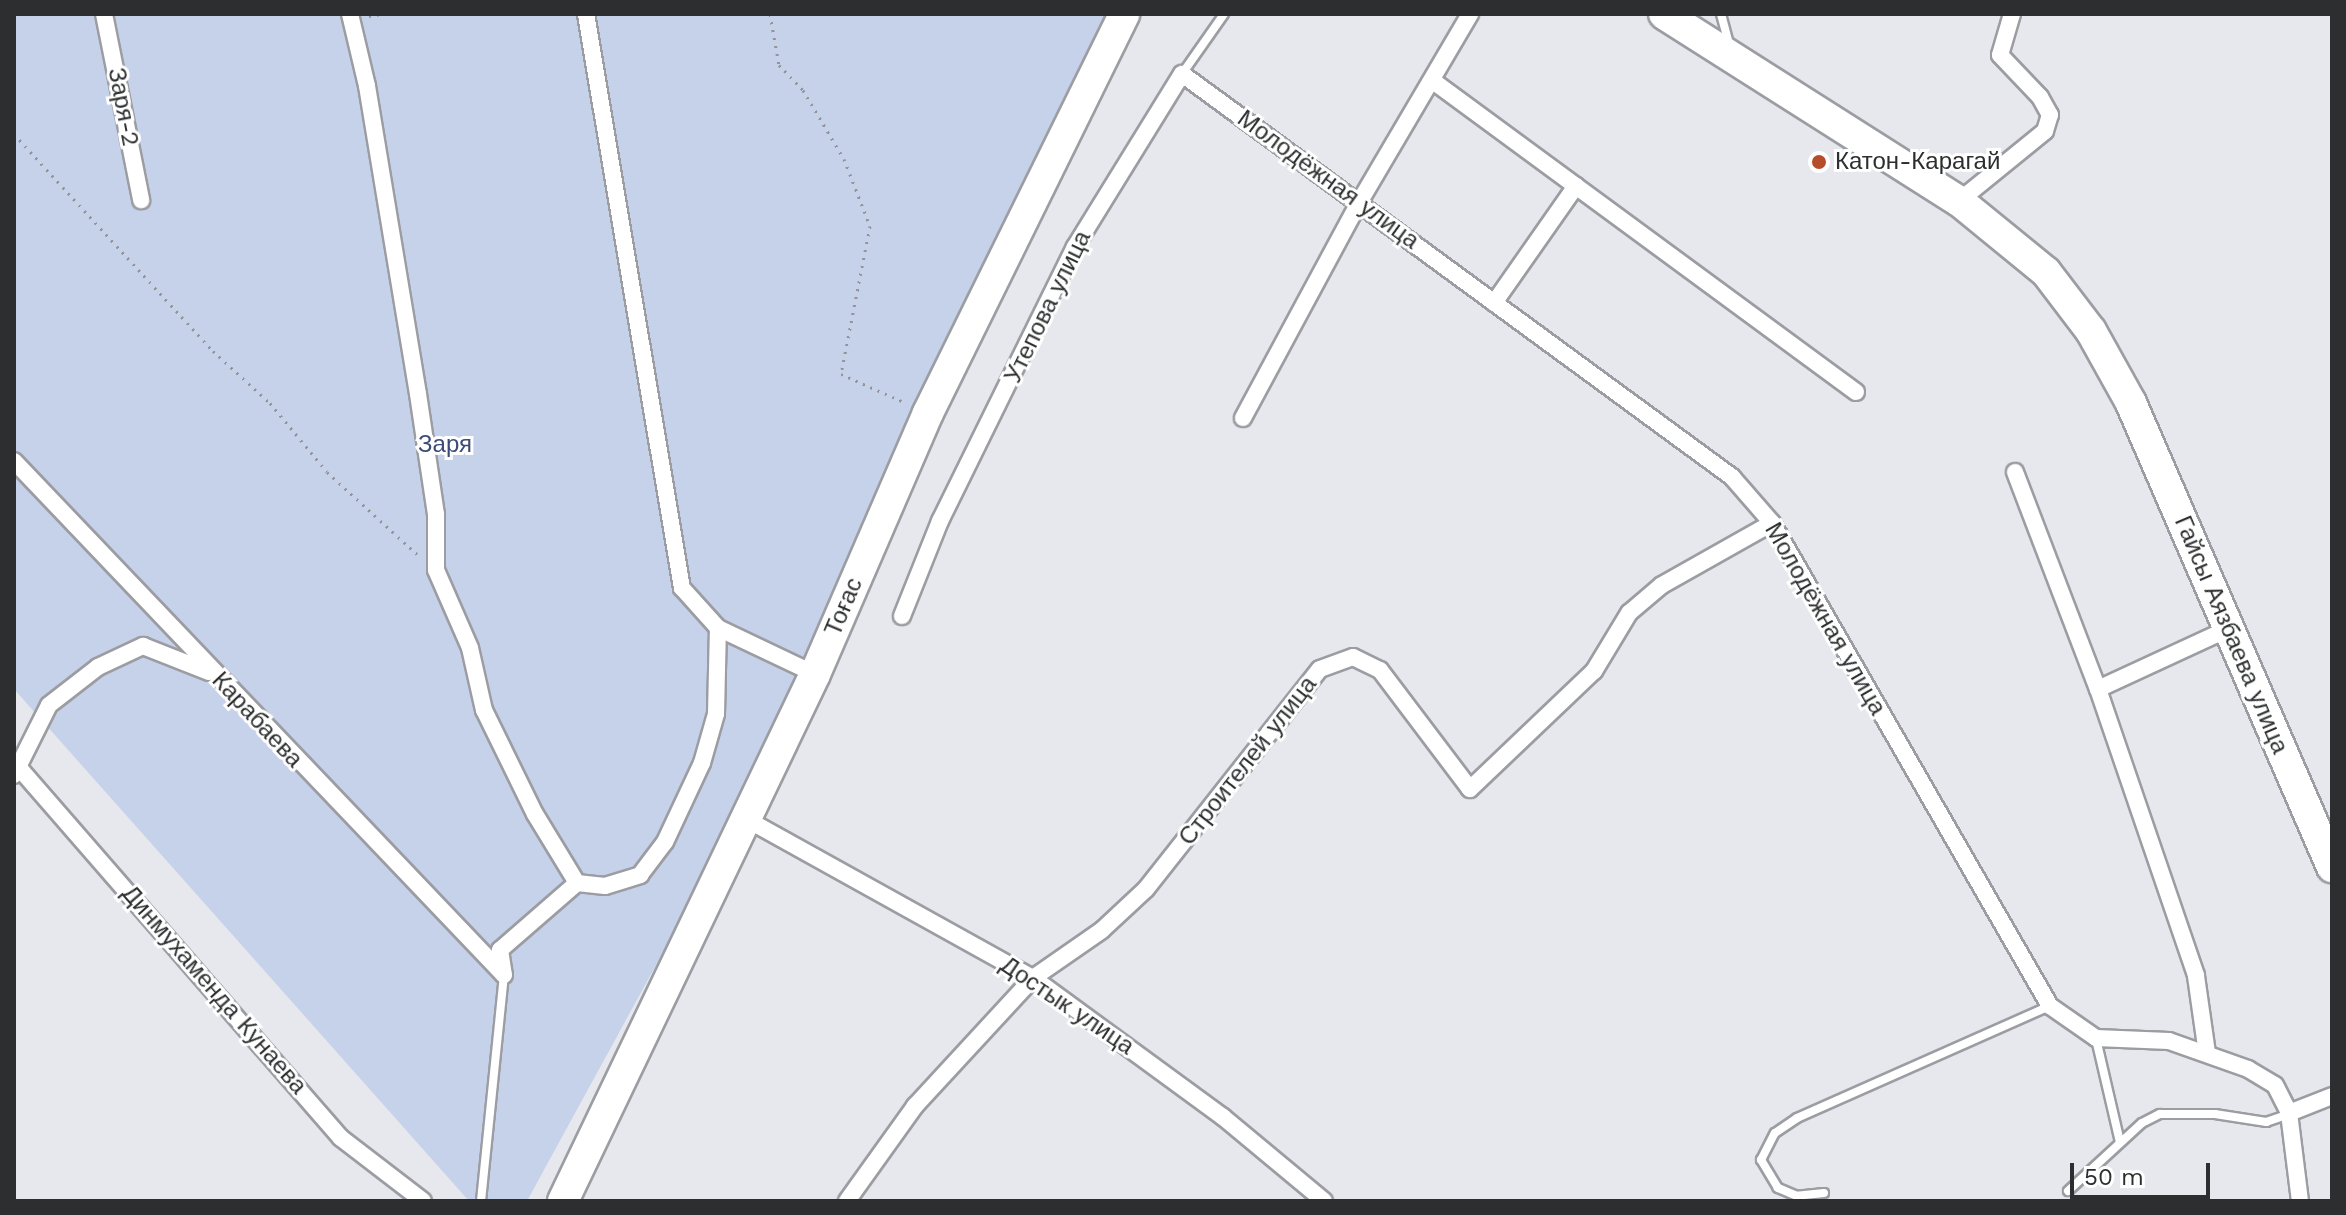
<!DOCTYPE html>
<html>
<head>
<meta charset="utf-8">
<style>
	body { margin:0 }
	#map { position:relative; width:2346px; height:1215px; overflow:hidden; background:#e6e8ed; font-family:"Work Sans",sans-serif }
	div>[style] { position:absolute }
	.green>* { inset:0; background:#c6d1ea }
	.path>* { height:3px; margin-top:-1.5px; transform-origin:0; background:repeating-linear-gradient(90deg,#939497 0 2px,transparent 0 8px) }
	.roads { filter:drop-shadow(2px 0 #9b9da2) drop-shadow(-2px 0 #9b9da2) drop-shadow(0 2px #9b9da2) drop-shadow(0 -2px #9b9da2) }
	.lane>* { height:8px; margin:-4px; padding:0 4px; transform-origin:4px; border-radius:4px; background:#fff }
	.street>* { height:16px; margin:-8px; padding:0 8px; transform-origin:8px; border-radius:8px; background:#fff }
	.highway>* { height:30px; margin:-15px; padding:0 15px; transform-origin:15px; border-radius:15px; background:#fff }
	.dots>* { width:22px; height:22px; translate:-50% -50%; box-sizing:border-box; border:4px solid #fff; border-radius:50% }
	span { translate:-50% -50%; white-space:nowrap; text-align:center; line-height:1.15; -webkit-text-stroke:6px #fff; paint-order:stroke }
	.street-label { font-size:24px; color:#2d2e2f }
	.poi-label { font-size:24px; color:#2d2e2f }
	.left { translate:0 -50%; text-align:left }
	.park-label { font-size:24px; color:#3c4c77 }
	.frame { position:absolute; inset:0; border:16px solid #2d2e2f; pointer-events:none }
	.scale { position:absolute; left:2070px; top:1163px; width:140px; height:36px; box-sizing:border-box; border:4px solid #2d2e2f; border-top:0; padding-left:10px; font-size:24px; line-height:28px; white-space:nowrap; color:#2d2e2f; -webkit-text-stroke:6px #fff; paint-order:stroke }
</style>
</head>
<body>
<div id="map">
	<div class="green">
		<i style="clip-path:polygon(14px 14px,1126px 14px,815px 674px,527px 1201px,469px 1201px,14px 689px)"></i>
	</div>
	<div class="path">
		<i style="left:770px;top:14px;width:52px;rotate:80deg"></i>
		<i style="left:779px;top:65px;width:35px;rotate:46deg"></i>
		<i style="left:803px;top:90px;width:80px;rotate:59.3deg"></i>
		<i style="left:844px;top:159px;width:72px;rotate:68.8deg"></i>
		<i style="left:870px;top:226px;width:151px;rotate:101.1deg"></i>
		<i style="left:841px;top:374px;width:71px;rotate:24deg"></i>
		<i style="left:369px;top:16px;width:13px;rotate:-9deg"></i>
		<i style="left:14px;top:134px;width:294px;rotate:47.5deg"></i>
		<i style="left:213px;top:351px;width:77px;rotate:42.4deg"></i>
		<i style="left:270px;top:403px;width:89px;rotate:50.4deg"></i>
		<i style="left:327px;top:472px;width:123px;rotate:42.4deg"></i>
	</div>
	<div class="roads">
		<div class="lane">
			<i style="left:1721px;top:14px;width:31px;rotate:75deg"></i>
			<i style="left:1182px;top:74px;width:73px;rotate:-55deg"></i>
			<i style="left:2096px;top:1039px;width:106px;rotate:76.9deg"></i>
			<i style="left:2068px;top:1191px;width:100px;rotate:-42.6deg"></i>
			<i style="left:2142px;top:1123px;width:20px;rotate:-27deg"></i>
			<i style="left:2160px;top:1114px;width:55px"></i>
			<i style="left:2215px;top:1114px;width:52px;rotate:8.9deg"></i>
			<i style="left:2266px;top:1122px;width:24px;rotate:-19deg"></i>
			<i style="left:1824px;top:1193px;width:27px;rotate:174deg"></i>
			<i style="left:1797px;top:1196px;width:21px;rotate:-157deg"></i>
			<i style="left:1778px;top:1188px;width:33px;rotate:-121deg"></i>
			<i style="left:1761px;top:1160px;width:30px;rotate:-63deg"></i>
			<i style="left:1775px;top:1133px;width:27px;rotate:-34deg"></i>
			<i style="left:1797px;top:1118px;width:277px;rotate:-23.9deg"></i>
			<i style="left:481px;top:1201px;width:227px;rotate:-84.2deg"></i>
		</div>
		<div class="street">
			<i style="left:104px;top:14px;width:190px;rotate:78.7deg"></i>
			<i style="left:350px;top:14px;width:74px;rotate:76.7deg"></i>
			<i style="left:367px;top:86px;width:312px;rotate:80.6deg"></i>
			<i style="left:418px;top:394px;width:121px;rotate:81.5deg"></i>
			<i style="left:436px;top:514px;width:56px;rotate:90deg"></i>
			<i style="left:436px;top:570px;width:85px;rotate:66.4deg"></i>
			<i style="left:470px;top:648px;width:64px;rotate:77.3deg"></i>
			<i style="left:484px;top:710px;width:116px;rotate:63.9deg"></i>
			<i style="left:535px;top:814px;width:81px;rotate:58.7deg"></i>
			<i style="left:577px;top:883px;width:102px;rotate:139deg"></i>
			<i style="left:500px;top:950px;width:25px;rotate:81deg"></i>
			<i style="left:586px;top:14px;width:582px;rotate:80.51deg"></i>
			<i style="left:682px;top:588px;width:54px;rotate:48deg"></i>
			<i style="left:718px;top:628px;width:107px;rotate:25.4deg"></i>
			<i style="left:1433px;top:81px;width:525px;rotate:36.32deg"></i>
			<i style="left:1959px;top:201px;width:111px;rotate:-39.1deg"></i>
			<i style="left:2045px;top:131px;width:17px;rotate:-73deg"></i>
			<i style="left:2050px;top:115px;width:21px;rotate:-119deg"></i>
			<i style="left:2040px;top:97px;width:58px;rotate:-133.6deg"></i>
			<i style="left:2000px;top:55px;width:43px;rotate:-73.7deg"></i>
			<i style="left:1494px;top:303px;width:143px;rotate:-55deg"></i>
			<i style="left:1243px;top:418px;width:247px;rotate:-61.7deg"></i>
			<i style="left:1360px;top:201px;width:217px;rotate:-59.5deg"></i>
			<i style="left:14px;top:461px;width:710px;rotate:46.37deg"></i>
			<i style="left:2015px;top:472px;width:232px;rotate:69.1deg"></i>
			<i style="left:2098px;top:689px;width:303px;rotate:71.1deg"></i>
			<i style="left:2196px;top:976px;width:78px;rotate:81.9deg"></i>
			<i style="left:902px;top:616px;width:102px;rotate:-68.2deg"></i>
			<i style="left:940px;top:521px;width:305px;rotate:-63.8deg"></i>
			<i style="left:1075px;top:247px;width:203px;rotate:-58.3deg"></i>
			<i style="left:1182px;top:74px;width:682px;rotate:36.23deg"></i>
			<i style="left:1732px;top:477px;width:61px;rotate:49deg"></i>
			<i style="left:1772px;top:523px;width:557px;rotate:60.08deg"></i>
			<i style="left:2050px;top:1006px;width:56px;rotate:34.8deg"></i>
			<i style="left:2096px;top:1038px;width:73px;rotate:2.4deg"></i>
			<i style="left:2169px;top:1041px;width:84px;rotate:19.5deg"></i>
			<i style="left:2248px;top:1069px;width:31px;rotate:31deg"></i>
			<i style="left:2275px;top:1085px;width:31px;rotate:63deg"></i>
			<i style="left:2289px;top:1113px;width:89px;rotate:82.9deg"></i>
			<i style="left:2098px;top:689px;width:143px;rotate:-24.8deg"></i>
			<i style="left:14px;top:762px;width:498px;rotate:49deg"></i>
			<i style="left:341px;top:1138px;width:103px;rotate:37.5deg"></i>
			<i style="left:14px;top:775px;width:78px;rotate:-63.4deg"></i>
			<i style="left:49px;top:705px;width:62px;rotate:-37.8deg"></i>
			<i style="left:98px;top:667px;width:50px;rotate:-25deg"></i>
			<i style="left:143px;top:646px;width:71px;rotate:21.5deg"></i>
			<i style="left:746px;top:819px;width:328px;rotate:29deg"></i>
			<i style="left:1033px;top:978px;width:235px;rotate:36.2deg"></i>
			<i style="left:1223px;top:1117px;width:131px;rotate:39.7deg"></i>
			<i style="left:577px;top:883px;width:28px;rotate:6deg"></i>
			<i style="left:605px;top:886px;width:37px;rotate:-17deg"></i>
			<i style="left:640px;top:875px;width:41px;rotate:-52.9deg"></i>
			<i style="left:665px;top:842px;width:87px;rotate:-64.9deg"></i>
			<i style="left:702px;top:763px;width:51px;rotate:-74.1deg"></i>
			<i style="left:716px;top:714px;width:86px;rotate:-88.7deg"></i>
			<i style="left:2289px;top:1113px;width:46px;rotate:-21.6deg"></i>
			<i style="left:847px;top:1201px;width:117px;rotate:-54.4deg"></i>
			<i style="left:915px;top:1106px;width:174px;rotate:-47.3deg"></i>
			<i style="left:1033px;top:978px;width:84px;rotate:-34.8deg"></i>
			<i style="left:1102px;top:930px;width:60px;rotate:-43deg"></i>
			<i style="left:1146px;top:889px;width:280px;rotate:-51.7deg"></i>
			<i style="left:1320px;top:669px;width:35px;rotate:-20deg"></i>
			<i style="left:1353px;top:657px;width:30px;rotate:26deg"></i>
			<i style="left:1380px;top:670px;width:149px;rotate:52.9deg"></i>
			<i style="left:1470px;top:789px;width:171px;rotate:-43.6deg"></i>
			<i style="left:1594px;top:671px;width:68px;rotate:-58.9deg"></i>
			<i style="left:1629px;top:613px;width:43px;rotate:-40.3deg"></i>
			<i style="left:1662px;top:585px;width:126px;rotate:-29.4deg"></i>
		</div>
		<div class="highway">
			<i style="left:1664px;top:14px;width:349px;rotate:32.4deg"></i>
			<i style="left:1959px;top:201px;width:112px;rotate:39.2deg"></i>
			<i style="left:2046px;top:272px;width:74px;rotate:52.7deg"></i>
			<i style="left:2091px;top:331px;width:82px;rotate:60.9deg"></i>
			<i style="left:2131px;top:403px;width:506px;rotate:66.58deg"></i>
			<i style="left:563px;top:1201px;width:584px;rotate:-64.44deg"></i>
			<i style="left:815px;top:674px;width:284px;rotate:-66.6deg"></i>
			<i style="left:928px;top:413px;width:445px;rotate:-63.8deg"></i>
		</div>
	</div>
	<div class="dots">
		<i style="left:1819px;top:162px;background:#b54d2a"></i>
	</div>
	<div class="street-label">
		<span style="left:123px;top:107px;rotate:79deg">Заря-2</span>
		<span style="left:1328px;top:180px;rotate:36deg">Молодёжная улица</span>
		<span style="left:1048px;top:307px;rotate:-64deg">Утепова улица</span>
		<span style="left:844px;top:607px;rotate:-67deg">Тоғас</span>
		<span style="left:1825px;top:619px;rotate:60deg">Молодёжная улица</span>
		<span style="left:2231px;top:635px;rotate:67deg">Гайсы Аязбаева улица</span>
		<span style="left:257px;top:720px;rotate:47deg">Карабаева</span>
		<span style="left:1248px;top:761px;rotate:-52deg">Строителей улица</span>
		<span style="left:214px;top:990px;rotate:49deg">Динмухаменда Кунаева</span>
		<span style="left:1067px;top:1006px;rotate:34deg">Достык улица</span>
	</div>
	<div class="poi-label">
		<span class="left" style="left:1835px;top:162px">Катон-Карагай</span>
	</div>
	<div class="park-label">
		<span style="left:445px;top:445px">Заря</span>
	</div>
	<div class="frame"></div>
	<div class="scale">50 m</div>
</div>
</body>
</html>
